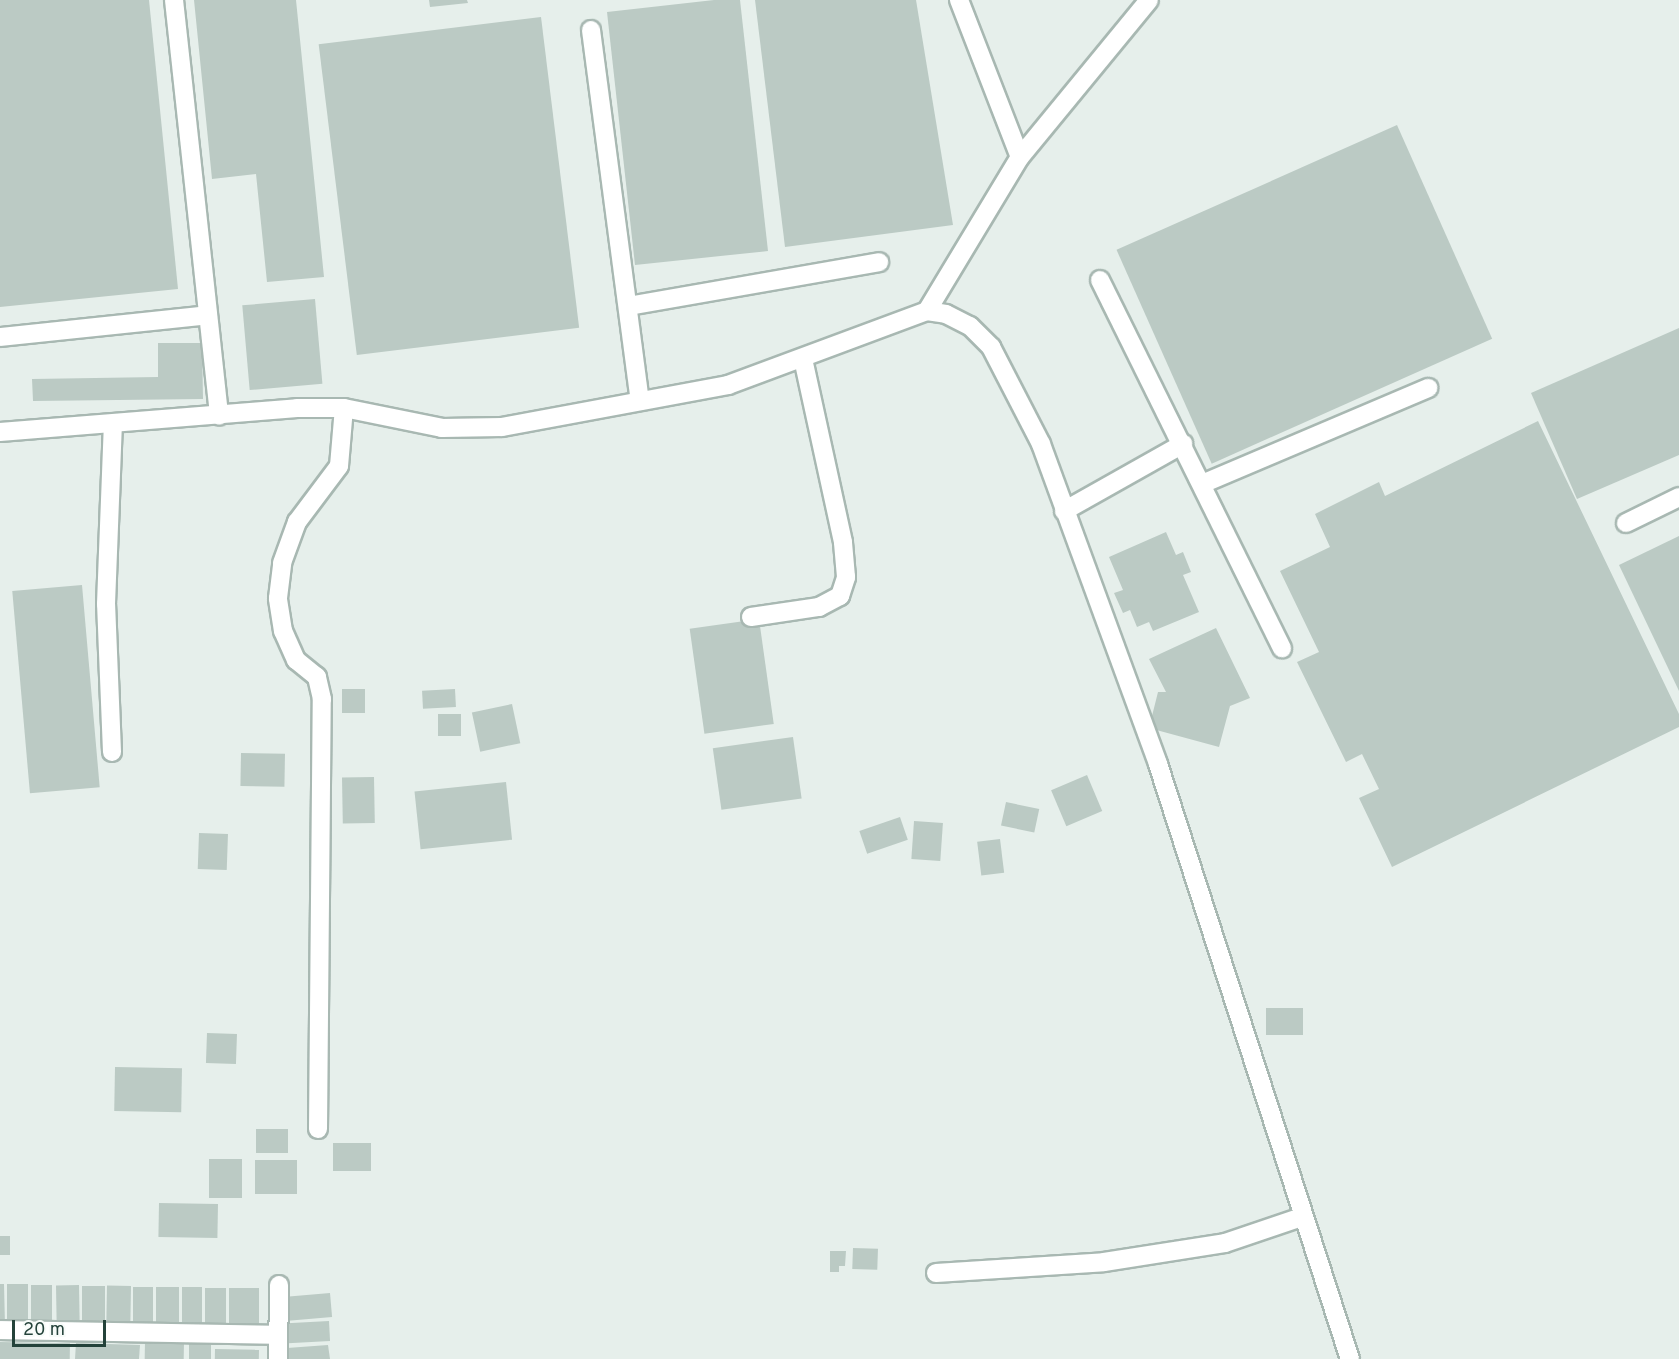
<!DOCTYPE html>
<html>
<head>
<meta charset="utf-8">
<style>
	body { margin:0 }
	#map { position:relative; width:1679px; height:1359px; overflow:hidden; background:#e6efeb; font-family:Overpass,sans-serif }
	div>[style] { position:absolute }
	.building>* { inset:0; background:#bbcac4; transform-origin:0 0 }
	.roads { filter:drop-shadow(2px 0 #a8b8b2) drop-shadow(-2px 0 #a8b8b2) drop-shadow(0 2px #a8b8b2) drop-shadow(0 -2px #a8b8b2) }
	.minor>* { height:18px; margin:-9px; padding:0 9px; transform-origin:9px; border-radius:9px; background:#fff }
	span { translate:-50% -50%; white-space:nowrap; text-align:center; line-height:1.15; -webkit-text-stroke:5px #f7fbf9; paint-order:stroke }
	.scale { position:absolute; left:12px; top:1320px; width:94px; height:27px; box-sizing:border-box; border:3px solid #24423a; border-top:0; padding-left:8px; font-size:18px; line-height:21px; white-space:nowrap; color:#24423a; -webkit-text-stroke:4px #f7fbf9; paint-order:stroke }
</style>
</head>
<body>
<div id="map">
	<div class="building">
		<i style="clip-path:polygon(0 0,149px 0,178px 289px,0 307px)"></i>
		<i style="clip-path:polygon(194px 0,296px 0,324px 277px,267px 282px,256px 174px,212px 179px)"></i>
		<i style="clip-path:polygon(429px 0,467px 0,468px 3px,430px 7px)"></i>
		<i style="clip-path:polygon(714px 0,740px 0,768px 251px,635px 265px,607px 12px)"></i>
		<i style="clip-path:polygon(755px 0,916px 0,953px 225px,785px 247px)"></i>
		<i style="left:541px;top:17px;width:313px;height:224px;rotate:83deg"></i>
		<i style="left:1397px;top:125px;width:234px;height:307px;rotate:66deg"></i>
		<i style="left:315px;top:299px;width:85px;height:73px;rotate:85deg"></i>
		<i style="clip-path:polygon(1679px 328px,1679px 455px,1577px 499px,1531px 393px)"></i>
		<i style="clip-path:polygon(158px 343px,202px 343px,203px 399px,33px 401px,32px 379px,158px 377px)"></i>
		<i style="clip-path:polygon(1538px 421px,1679px 714px,1679px 727px,1392px 867px,1359px 798px,1379px 789px,1362px 754px,1346px 762px,1297px 662px,1319px 652px,1280px 571px,1330px 547px,1315px 514px,1379px 482px,1385px 496px)"></i>
		<i style="clip-path:polygon(1166px 532px,1176px 555px,1183px 552px,1191px 572px,1183px 575px,1199px 612px,1153px 631px,1149px 622px,1137px 627px,1130px 610px,1123px 613px,1114px 593px,1123px 590px,1109px 557px)"></i>
		<i style="clip-path:polygon(1679px 536px,1679px 691px,1619px 565px)"></i>
		<i style="left:82px;top:585px;width:203px;height:70px;rotate:85deg"></i>
		<i style="left:759px;top:619px;width:106px;height:70px;rotate:82deg"></i>
		<i style="clip-path:polygon(1216px 628px,1250px 698px,1230px 706px,1219px 747px,1149px 728px,1158px 692px,1166px 692px,1149px 659px)"></i>
		<i style="left:365px;top:689px;width:24px;height:23px;rotate:90deg"></i>
		<i style="left:455px;top:689px;width:18px;height:33px;rotate:87deg"></i>
		<i style="left:512px;top:704px;width:40px;height:41px;rotate:78deg"></i>
		<i style="left:438px;top:714px;width:23px;height:22px"></i>
		<i style="left:793px;top:737px;width:62px;height:81px;rotate:82deg"></i>
		<i style="left:241px;top:753px;width:44px;height:33px;rotate:1deg"></i>
		<i style="left:1087px;top:775px;width:39px;height:39px;rotate:67deg"></i>
		<i style="left:374px;top:777px;width:46px;height:32px;rotate:89deg"></i>
		<i style="left:506px;top:782px;width:58px;height:92px;rotate:84deg"></i>
		<i style="left:1006px;top:802px;width:34px;height:24px;rotate:12deg"></i>
		<i style="left:900px;top:817px;width:24px;height:43px;rotate:71deg"></i>
		<i style="left:914px;top:821px;width:29px;height:38px;rotate:4deg"></i>
		<i style="left:199px;top:833px;width:29px;height:36px;rotate:2deg"></i>
		<i style="left:1000px;top:839px;width:34px;height:23px;rotate:83deg"></i>
		<i style="left:1303px;top:1008px;width:27px;height:37px;rotate:90deg"></i>
		<i style="left:207px;top:1033px;width:30px;height:30px;rotate:2deg"></i>
		<i style="left:115px;top:1067px;width:67px;height:44px;rotate:1deg"></i>
		<i style="left:256px;top:1129px;width:32px;height:24px"></i>
		<i style="left:371px;top:1143px;width:28px;height:38px;rotate:90deg"></i>
		<i style="left:209px;top:1159px;width:33px;height:39px"></i>
		<i style="left:255px;top:1160px;width:42px;height:34px"></i>
		<i style="left:159px;top:1203px;width:59px;height:34px;rotate:1deg"></i>
		<i style="left:0;top:1236px;width:10px;height:19px"></i>
		<i style="left:853px;top:1248px;width:25px;height:21px;rotate:2deg"></i>
		<i style="clip-path:polygon(830px 1251px,846px 1251px,845px 1266px,839px 1266px,839px 1272px,830px 1272px)"></i>
		<i style="clip-path:polygon(0 1284px,4px 1284px,5px 1326px,0 1326px)"></i>
		<i style="left:7px;top:1284px;width:21px;height:44px"></i>
		<i style="left:31px;top:1285px;width:21px;height:44px"></i>
		<i style="left:79px;top:1285px;width:45px;height:23px;rotate:89deg"></i>
		<i style="left:82px;top:1286px;width:23px;height:44px"></i>
		<i style="left:131px;top:1286px;width:45px;height:24px;rotate:91deg"></i>
		<i style="left:133px;top:1287px;width:20px;height:45px"></i>
		<i style="left:156px;top:1287px;width:23px;height:45px"></i>
		<i style="left:182px;top:1287px;width:20px;height:45px"></i>
		<i style="left:205px;top:1288px;width:21px;height:43px"></i>
		<i style="left:229px;top:1288px;width:30px;height:42px"></i>
		<i style="left:330px;top:1293px;width:24px;height:44px;rotate:85deg"></i>
		<i style="left:329px;top:1321px;width:20px;height:42px;rotate:87deg"></i>
		<i style="left:189px;top:1338px;width:22px;height:21px"></i>
		<i style="left:145px;top:1341px;width:39px;height:18px;rotate:1deg"></i>
		<i style="left:0;top:1342px;width:70px;height:17px;rotate:1deg"></i>
		<i style="clip-path:polygon(76px 1343px,140px 1345px,139px 1359px,75px 1359px)"></i>
		<i style="clip-path:polygon(328px 1345px,330px 1359px,288px 1359px,287px 1348px)"></i>
		<i style="left:215px;top:1349px;width:44px;height:10px;rotate:1deg"></i>
	</div>
	<div class="roads">
		<div class="minor">
			<i style="left:174px;top:0;width:418px;rotate:83.8deg"></i>
			<i style="left:959px;top:0;width:168px;rotate:68.8deg"></i>
			<i style="left:591px;top:30px;width:374px;rotate:82.5deg"></i>
			<i style="left:1100px;top:280px;width:411px;rotate:63.7deg"></i>
			<i style="left:628px;top:306px;width:255px;rotate:-9.9deg"></i>
			<i style="left:927px;top:311px;width:180px;rotate:-58.9deg"></i>
			<i style="left:1020px;top:157px;width:203px;rotate:-50.6deg"></i>
			<i style="left:0;top:337px;width:209px;rotate:-6deg"></i>
			<i style="left:0;top:432px;width:298px;rotate:-4.6deg"></i>
			<i style="left:297px;top:408px;width:47px"></i>
			<i style="left:344px;top:408px;width:100px;rotate:11.5deg"></i>
			<i style="left:442px;top:428px;width:60px;rotate:-1deg"></i>
			<i style="left:502px;top:427px;width:230px;rotate:-10.5deg"></i>
			<i style="left:728px;top:385px;width:212px;rotate:-20.4deg"></i>
			<i style="left:927px;top:311px;width:19px;rotate:9deg"></i>
			<i style="left:946px;top:314px;width:27px;rotate:27deg"></i>
			<i style="left:970px;top:326px;width:30px;rotate:45deg"></i>
			<i style="left:991px;top:347px;width:109px;rotate:62.7deg"></i>
			<i style="left:1041px;top:444px;width:341px;rotate:69.9deg"></i>
			<i style="left:1158px;top:764px;width:625px;rotate:72.12deg"></i>
			<i style="left:1202px;top:484px;width:246px;rotate:-23deg"></i>
			<i style="left:1064px;top:511px;width:137px;rotate:-29.4deg"></i>
			<i style="left:1626px;top:523px;width:59px;rotate:-26.1deg"></i>
			<i style="left:751px;top:617px;width:69px;rotate:-8.4deg"></i>
			<i style="left:819px;top:607px;width:24px;rotate:-28deg"></i>
			<i style="left:840px;top:596px;width:20px;rotate:-72deg"></i>
			<i style="left:846px;top:577px;width:35px;rotate:-95deg"></i>
			<i style="left:843px;top:542px;width:188px;rotate:-102.3deg"></i>
			<i style="left:112px;top:752px;width:148px;rotate:-92.3deg"></i>
			<i style="left:106px;top:604px;width:179px;rotate:-87.8deg"></i>
			<i style="left:318px;top:1129px;width:430px;rotate:-89.5deg"></i>
			<i style="left:322px;top:699px;width:23px;rotate:-103deg"></i>
			<i style="left:317px;top:677px;width:27px;rotate:-141deg"></i>
			<i style="left:296px;top:660px;width:32px;rotate:-114deg"></i>
			<i style="left:283px;top:631px;width:33px;rotate:-99deg"></i>
			<i style="left:278px;top:598px;width:35px;rotate:-83deg"></i>
			<i style="left:282px;top:563px;width:44px;rotate:-69.9deg"></i>
			<i style="left:297px;top:522px;width:70px;rotate:-53.1deg"></i>
			<i style="left:339px;top:466px;width:58px;rotate:-85.1deg"></i>
			<i style="left:936px;top:1273px;width:168px;rotate:-3.7deg"></i>
			<i style="left:1104px;top:1262px;width:122px;rotate:-8.9deg"></i>
			<i style="left:1225px;top:1243px;width:81px;rotate:-18.7deg"></i>
			<i style="left:0;top:1330px;width:278px;rotate:1deg"></i>
			<i style="left:278px;top:1359px;width:74px;rotate:-89.2deg"></i>
		</div>
	</div>
	<div class="scale">20 m</div>
</div>
</body>
</html>
